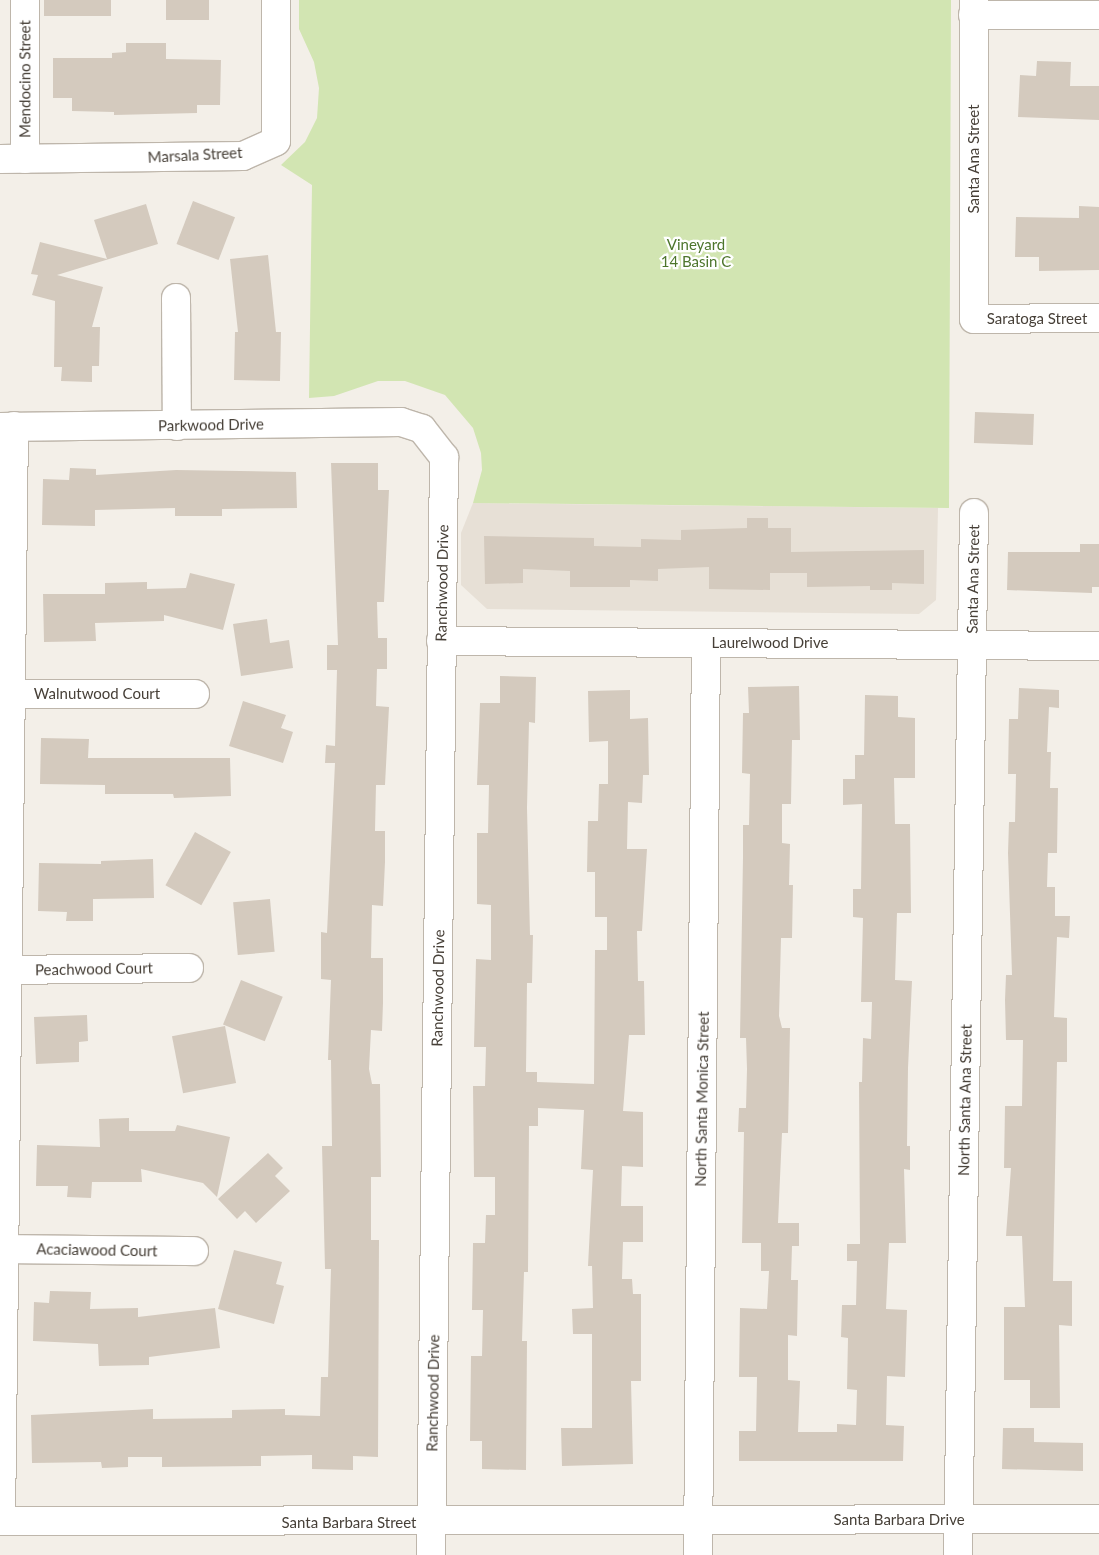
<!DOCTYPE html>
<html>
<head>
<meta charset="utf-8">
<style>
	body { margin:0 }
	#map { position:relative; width:1099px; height:1555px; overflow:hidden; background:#f3efe8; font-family:Lato,sans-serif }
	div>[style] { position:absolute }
	.residential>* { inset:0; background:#e7e0d6 }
	.green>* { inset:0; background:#d2e5b2 }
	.building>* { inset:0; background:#d4cabe; transform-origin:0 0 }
	.roads { filter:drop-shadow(1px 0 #beb6ab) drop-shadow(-1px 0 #beb6ab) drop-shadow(0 1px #beb6ab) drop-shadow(0 -1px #beb6ab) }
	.minor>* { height:28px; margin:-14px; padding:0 14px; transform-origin:14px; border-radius:14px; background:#fff }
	span { translate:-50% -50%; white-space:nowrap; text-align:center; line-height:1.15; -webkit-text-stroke:4.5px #fff; paint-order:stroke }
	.street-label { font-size:15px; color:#463f37 }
	.park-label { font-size:15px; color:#4d752c }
</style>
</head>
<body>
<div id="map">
	<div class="residential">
		<i style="clip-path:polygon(473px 503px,938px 508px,936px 600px,919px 614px,487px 609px,461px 585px,461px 533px)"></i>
	</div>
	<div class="green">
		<i style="clip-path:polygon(299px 0,951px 0,949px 508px,473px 503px,482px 470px,481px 453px,473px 428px,445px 395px,405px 381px,378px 381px,334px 396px,309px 398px,312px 185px,281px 165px,305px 142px,317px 118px,319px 88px,314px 62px,299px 29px)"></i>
	</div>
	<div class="building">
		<i style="left:44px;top:0;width:67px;height:16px"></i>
		<i style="left:166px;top:0;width:43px;height:20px"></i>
		<i style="clip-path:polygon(126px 43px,166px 43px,166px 59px,221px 60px,220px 105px,197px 105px,197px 113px,114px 115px,114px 112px,72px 111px,72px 98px,53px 98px,53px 58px,112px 58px,112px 53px,126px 52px)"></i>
		<i style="clip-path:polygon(1037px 61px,1071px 62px,1070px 86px,1099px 86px,1099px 120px,1018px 117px,1020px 75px,1036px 76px)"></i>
		<i style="left:193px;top:201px;width:45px;height:46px;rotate:21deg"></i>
		<i style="clip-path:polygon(146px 204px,158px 244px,57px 275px,103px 287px,92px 327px,100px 327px,99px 366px,92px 366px,92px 382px,61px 381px,62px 367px,54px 367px,55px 301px,32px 295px,38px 275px,31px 274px,40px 242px,107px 259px,94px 220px)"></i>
		<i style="clip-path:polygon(1079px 206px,1099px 207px,1099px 270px,1039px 271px,1039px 257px,1015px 257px,1016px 217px,1079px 218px)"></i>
		<i style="clip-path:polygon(268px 255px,276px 332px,281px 332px,280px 381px,234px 380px,235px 332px,238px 332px,230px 259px)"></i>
		<i style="left:975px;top:412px;width:59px;height:31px;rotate:2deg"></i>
		<i style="clip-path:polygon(331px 463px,378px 463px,378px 490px,389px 490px,384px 602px,377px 602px,378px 638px,387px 638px,387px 669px,377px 669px,376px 706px,389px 707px,385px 785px,376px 785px,375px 831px,385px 831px,385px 862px,383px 906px,372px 905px,371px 958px,383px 958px,383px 1003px,382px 1031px,371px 1030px,369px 1069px,372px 1084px,380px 1084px,381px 1177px,371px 1177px,371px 1240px,379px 1240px,378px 1457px,353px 1456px,353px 1470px,312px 1469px,312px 1455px,261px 1456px,261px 1466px,162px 1467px,162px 1457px,128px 1457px,128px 1467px,102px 1468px,101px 1462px,32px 1463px,31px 1415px,153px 1409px,153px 1419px,232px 1418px,232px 1410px,285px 1409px,285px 1415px,320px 1416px,321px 1377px,328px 1377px,331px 1269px,325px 1269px,322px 1146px,332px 1146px,331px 1060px,328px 1060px,331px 980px,321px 979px,321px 932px,327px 933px,335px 763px,325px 763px,326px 745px,335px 746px,337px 670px,327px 670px,327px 645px,338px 645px)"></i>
		<i style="clip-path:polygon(70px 468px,96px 469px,96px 475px,176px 470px,296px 472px,297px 508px,222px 509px,222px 516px,175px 516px,175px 508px,95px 510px,95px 526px,42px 525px,43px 479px,69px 480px)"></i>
		<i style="clip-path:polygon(747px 518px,768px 518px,768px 528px,791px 528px,791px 552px,924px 550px,924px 584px,892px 583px,892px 590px,870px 590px,870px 586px,807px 587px,807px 573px,770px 573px,770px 590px,709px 589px,709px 567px,658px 569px,658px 581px,630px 580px,630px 587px,570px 587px,570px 571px,523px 569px,523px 583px,485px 584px,484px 536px,594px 538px,594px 546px,641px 547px,641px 539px,681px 540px,681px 530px,747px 528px)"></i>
		<i style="clip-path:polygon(1080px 544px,1099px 544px,1099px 587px,1092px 587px,1092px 593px,1007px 590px,1008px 552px,1080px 552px)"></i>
		<i style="clip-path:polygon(190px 573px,235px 584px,223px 630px,164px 615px,164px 621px,95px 623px,96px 641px,44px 642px,43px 594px,105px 594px,105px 583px,147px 582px,147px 589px,186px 588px)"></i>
		<i style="clip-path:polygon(267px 619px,270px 643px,289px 640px,293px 668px,241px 676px,233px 624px)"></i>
		<i style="clip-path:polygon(500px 676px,536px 677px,535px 723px,529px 722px,527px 808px,530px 935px,533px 935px,532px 983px,527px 983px,526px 1072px,537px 1072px,537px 1082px,594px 1084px,595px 950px,607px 950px,607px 917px,595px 917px,595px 872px,587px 872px,588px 821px,598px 821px,599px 784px,608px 784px,608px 741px,589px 742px,588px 691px,630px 690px,630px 719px,648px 718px,649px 775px,643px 775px,642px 803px,628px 802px,627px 849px,647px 849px,642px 931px,637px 931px,638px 981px,644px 981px,645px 1035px,629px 1035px,623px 1111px,643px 1112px,643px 1167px,622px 1166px,621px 1206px,643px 1206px,643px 1242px,623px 1242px,622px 1279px,632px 1279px,633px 1294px,641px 1294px,641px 1381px,631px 1381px,633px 1464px,562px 1466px,561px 1428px,592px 1428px,592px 1334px,573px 1334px,572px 1309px,593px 1308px,592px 1266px,588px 1266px,593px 1170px,581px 1169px,584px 1110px,538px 1108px,538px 1126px,529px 1126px,528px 1272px,524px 1272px,522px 1341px,527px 1341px,526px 1470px,482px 1469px,482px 1441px,470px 1441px,471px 1356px,482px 1356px,483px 1310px,472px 1310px,473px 1243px,485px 1243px,486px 1215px,495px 1215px,495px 1177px,474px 1177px,473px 1086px,485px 1086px,486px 1047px,474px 1047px,476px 959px,491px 960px,491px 905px,477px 904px,477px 833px,488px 833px,489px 785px,477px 785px,480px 703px,500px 703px)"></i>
		<i style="clip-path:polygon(799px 686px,800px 740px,792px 740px,791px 804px,782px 804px,782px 843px,790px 844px,789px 885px,793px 885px,792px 938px,781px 938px,779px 1016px,782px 1028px,790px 1028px,788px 1133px,782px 1133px,778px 1223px,799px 1223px,799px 1246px,792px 1246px,791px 1280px,798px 1280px,797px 1336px,788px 1335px,788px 1380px,800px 1381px,798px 1432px,837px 1432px,837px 1424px,856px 1425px,857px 1390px,847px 1389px,848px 1338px,841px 1337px,842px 1305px,856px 1305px,857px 1261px,847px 1261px,847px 1244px,860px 1244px,859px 1082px,862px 1082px,863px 1038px,871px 1039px,872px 1002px,861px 1002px,863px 918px,853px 917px,853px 889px,861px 889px,862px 804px,843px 805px,843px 779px,855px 779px,855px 755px,864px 755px,865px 695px,898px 696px,898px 717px,915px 718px,915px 778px,894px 778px,895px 824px,910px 824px,911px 913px,897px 913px,895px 980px,912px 981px,908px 1068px,907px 1146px,910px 1146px,910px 1170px,904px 1169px,906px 1243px,889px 1243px,886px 1309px,907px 1310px,905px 1377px,887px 1376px,886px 1425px,904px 1426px,903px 1461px,739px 1461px,739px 1431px,756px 1431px,757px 1377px,739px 1377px,740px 1308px,767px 1309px,769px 1271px,761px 1271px,761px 1243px,742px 1243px,744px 1132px,738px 1132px,739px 1108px,746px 1108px,747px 1069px,746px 1038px,740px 1038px,743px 857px,743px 825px,749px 825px,750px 774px,742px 773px,743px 713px,749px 713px,748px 687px)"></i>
		<i style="clip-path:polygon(1019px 688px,1059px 690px,1059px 708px,1049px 707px,1047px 752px,1051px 752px,1050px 788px,1058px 788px,1057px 853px,1048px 853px,1047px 887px,1055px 887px,1055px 916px,1070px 916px,1069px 938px,1057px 937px,1054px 1017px,1067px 1018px,1067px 1062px,1057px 1062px,1053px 1281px,1072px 1281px,1072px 1326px,1059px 1325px,1060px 1408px,1030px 1408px,1030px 1380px,1004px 1380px,1004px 1307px,1025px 1307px,1022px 1236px,1006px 1236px,1011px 1168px,1004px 1168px,1005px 1106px,1022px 1106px,1023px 1040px,1006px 1040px,1005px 1000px,1006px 975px,1012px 975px,1008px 853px,1009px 822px,1015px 822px,1016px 774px,1008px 774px,1009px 719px,1018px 719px)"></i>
		<i style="clip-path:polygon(243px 701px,286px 715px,281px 728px,293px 732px,283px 763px,229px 746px)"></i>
		<i style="clip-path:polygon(41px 738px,89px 739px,88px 758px,230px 758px,231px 796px,174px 798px,173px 794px,105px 794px,105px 785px,40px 784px)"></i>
		<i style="left:195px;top:832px;width:41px;height:61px;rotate:29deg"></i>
		<i style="clip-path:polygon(153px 859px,154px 898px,93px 899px,93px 921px,66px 921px,67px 912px,38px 911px,39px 863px,101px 864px,101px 861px)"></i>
		<i style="left:270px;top:899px;width:53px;height:37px;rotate:85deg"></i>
		<i style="left:241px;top:980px;width:45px;height:48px;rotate:22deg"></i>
		<i style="clip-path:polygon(87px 1015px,88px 1041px,79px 1042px,79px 1062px,36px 1064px,34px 1017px)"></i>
		<i style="left:225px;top:1026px;width:58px;height:54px;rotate:79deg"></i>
		<i style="clip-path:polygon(129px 1118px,129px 1131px,175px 1131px,177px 1125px,230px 1137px,217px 1197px,203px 1183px,141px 1169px,142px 1182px,92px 1182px,91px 1198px,67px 1197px,68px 1186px,36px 1186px,37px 1145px,100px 1147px,99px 1119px)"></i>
		<i style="clip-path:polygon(268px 1153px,283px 1168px,275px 1176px,290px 1191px,256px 1223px,245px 1211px,237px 1219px,218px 1199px)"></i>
		<i style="clip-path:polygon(234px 1250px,282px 1262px,276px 1284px,284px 1286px,274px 1324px,218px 1309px)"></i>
		<i style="clip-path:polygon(50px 1291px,91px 1292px,90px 1309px,138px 1308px,138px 1317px,215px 1308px,220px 1348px,149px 1357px,149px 1365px,99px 1366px,98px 1344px,33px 1341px,34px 1302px,49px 1303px)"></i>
		<i style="clip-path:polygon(1003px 1428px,1034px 1428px,1034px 1442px,1083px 1443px,1083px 1471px,1002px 1469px)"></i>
	</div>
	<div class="roads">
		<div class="minor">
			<i style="left:25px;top:0;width:159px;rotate:90deg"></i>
			<i style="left:974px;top:0;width:319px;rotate:90deg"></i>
			<i style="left:974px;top:319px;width:125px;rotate:-0.5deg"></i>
			<i style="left:973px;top:15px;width:126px"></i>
			<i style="left:0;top:159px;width:243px;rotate:-0.7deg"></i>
			<i style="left:243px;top:156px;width:36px;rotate:-24deg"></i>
			<i style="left:276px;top:141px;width:141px;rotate:-90deg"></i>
			<i style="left:176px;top:298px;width:128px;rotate:89.6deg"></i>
			<i style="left:0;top:427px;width:401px;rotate:-0.7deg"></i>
			<i style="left:401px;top:422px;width:22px;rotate:18deg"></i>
			<i style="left:422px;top:429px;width:36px;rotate:52deg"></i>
			<i style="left:444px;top:457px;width:1098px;rotate:90.68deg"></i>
			<i style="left:441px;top:641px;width:658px;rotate:0.44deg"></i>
			<i style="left:0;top:694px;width:195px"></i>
			<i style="left:0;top:970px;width:189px;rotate:-0.6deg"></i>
			<i style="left:0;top:1249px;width:194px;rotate:0.6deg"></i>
			<i style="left:0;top:1521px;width:1099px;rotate:-0.1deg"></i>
			<i style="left:1px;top:1521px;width:1095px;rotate:-89.32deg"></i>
			<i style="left:698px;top:1555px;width:912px;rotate:-89.5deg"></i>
			<i style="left:958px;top:1555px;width:1042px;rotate:-89.12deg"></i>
		</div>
	</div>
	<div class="street-label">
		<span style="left:25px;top:79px;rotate:-90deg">Mendocino Street</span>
		<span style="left:195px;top:155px;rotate:-3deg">Marsala Street</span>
		<span style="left:974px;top:159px;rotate:-90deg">Santa Ana Street</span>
		<span style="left:1037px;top:319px">Saratoga Street</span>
		<span style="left:211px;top:425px;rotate:-1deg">Parkwood Drive</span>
		<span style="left:973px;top:579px;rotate:-89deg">Santa Ana Street</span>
		<span style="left:442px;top:583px;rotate:-89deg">Ranchwood Drive</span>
		<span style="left:770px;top:643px">Laurelwood Drive</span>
		<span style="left:97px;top:694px">Walnutwood Court</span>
		<span style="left:94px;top:969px;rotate:-1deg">Peachwood Court</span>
		<span style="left:438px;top:988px;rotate:-89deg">Ranchwood Drive</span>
		<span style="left:702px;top:1099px;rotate:-89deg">North Santa Monica Street</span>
		<span style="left:965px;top:1100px;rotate:-89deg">North Santa Ana Street</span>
		<span style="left:97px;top:1250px;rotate:1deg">Acaciawood Court</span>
		<span style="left:433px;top:1393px;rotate:-89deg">Ranchwood Drive</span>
		<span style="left:899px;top:1520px">Santa Barbara Drive</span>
		<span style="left:349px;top:1523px">Santa Barbara Street</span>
	</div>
	<div class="park-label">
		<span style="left:696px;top:253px">Vineyard<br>14 Basin C</span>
	</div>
</div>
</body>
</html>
